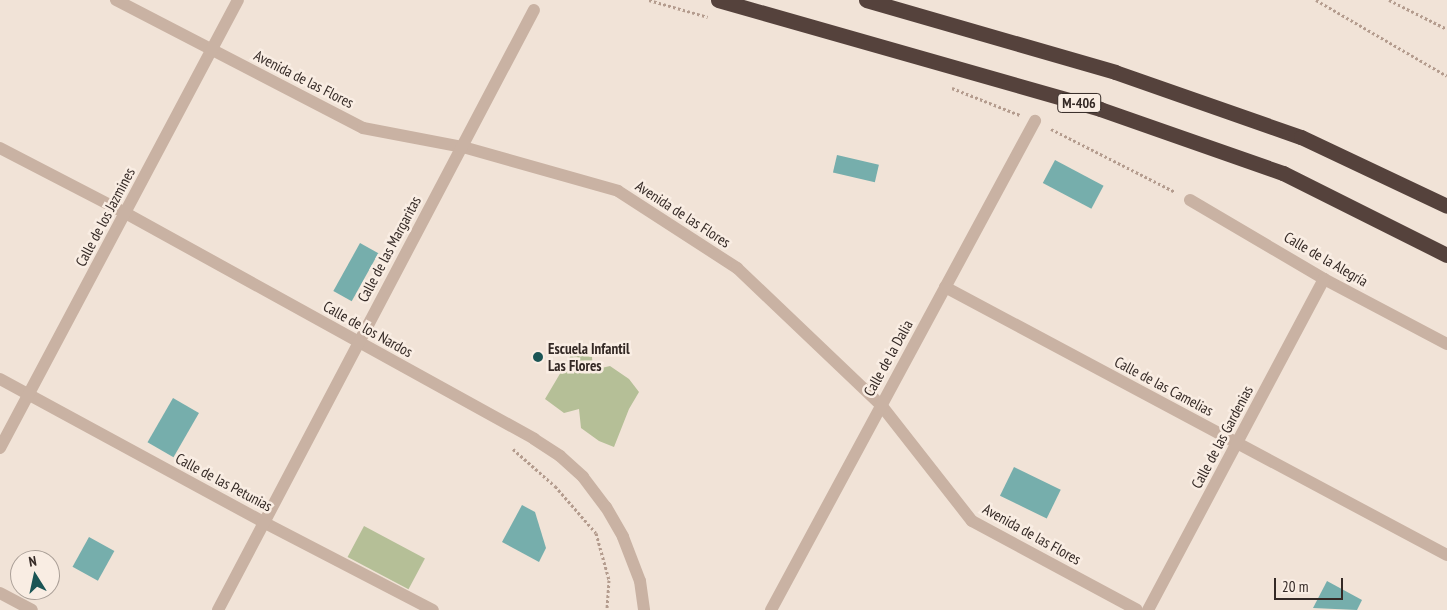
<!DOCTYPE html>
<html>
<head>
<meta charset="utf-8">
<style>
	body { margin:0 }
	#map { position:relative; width:1447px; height:610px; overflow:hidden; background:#f1e3d7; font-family:"PT Sans Narrow",sans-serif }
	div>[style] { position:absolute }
	.green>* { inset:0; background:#b5bf97; transform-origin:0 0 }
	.water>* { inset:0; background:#76aeac; transform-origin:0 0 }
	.path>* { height:3px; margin-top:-1.5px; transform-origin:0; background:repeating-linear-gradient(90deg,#b49c8e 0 2.5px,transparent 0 5px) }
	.street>* { height:12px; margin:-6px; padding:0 6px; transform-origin:6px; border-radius:6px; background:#c9b2a3 }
	.highway>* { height:15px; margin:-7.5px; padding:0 7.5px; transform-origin:7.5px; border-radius:7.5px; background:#55423c }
	.dots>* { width:14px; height:14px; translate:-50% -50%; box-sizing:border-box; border:2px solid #f9ede3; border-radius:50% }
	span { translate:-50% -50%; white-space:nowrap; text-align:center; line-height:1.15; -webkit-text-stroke:5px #f9ede3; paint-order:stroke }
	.shield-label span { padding:1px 4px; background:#f9ede3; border:1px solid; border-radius:4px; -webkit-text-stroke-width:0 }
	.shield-label { font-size:14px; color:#342925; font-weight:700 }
	.street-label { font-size:15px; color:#342925 }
	.poi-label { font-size:15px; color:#342925; font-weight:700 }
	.left { translate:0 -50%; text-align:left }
	.north { position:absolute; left:10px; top:550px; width:50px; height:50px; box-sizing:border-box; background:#f9ede3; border:1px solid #aa9f97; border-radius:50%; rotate:350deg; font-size:14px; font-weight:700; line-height:20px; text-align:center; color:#342925 }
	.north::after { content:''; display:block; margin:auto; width:18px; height:22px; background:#1b5555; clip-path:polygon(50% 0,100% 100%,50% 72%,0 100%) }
	.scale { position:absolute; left:1274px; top:578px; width:69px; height:22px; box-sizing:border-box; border:2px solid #342925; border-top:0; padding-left:6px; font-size:15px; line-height:18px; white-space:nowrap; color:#342925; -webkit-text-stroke:4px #f9ede3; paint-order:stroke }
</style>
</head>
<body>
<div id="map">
	<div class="green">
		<i style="clip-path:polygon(574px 350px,592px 357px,593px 370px,610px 366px,629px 379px,639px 392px,629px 409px,614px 447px,599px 441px,581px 428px,579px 409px,564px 413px,545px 399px)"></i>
		<i style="left:364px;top:526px;width:69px;height:35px;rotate:28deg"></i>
	</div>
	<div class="water">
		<i style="left:837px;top:155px;width:43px;height:18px;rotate:13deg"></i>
		<i style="left:1055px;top:160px;width:55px;height:26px;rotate:28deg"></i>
		<i style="left:360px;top:243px;width:21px;height:55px;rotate:29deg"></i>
		<i style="left:173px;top:398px;width:30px;height:51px;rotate:30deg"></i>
		<i style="left:1014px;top:467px;width:52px;height:32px;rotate:26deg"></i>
		<i style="clip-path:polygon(522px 505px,535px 512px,546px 548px,539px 562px,502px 542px)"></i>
		<i style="left:89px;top:537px;width:29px;height:34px;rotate:29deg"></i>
		<i style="clip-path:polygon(1327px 581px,1362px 600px,1357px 610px,1313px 608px)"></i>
	</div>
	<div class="path">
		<i style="left:649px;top:0;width:61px;rotate:16.1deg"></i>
		<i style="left:1316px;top:0;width:151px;rotate:30.1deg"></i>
		<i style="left:1389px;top:0;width:65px;rotate:26.6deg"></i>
		<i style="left:952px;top:88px;width:73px;rotate:21.7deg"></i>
		<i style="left:1051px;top:129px;width:139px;rotate:26.9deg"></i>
		<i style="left:513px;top:449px;width:56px;rotate:41.4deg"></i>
		<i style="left:555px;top:486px;width:62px;rotate:48.9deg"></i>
		<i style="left:596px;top:533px;width:49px;rotate:74.5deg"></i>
		<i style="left:609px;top:580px;width:30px;rotate:94deg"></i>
	</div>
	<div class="street">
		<i style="left:116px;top:0;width:278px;rotate:27.4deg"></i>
		<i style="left:363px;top:128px;width:102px;rotate:10.8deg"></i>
		<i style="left:463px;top:147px;width:161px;rotate:15.8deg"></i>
		<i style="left:618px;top:191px;width:142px;rotate:32.9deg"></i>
		<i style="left:737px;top:268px;width:199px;rotate:43.6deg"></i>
		<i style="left:881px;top:405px;width:147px;rotate:51.9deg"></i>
		<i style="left:972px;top:521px;width:187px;rotate:28.3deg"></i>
		<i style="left:0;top:148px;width:145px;rotate:27.4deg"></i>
		<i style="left:129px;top:215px;width:463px;rotate:28.9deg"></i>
		<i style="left:534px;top:439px;width:31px;rotate:33deg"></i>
		<i style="left:560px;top:456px;width:31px;rotate:42deg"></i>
		<i style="left:583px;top:477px;width:38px;rotate:53deg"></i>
		<i style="left:606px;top:507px;width:34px;rotate:60deg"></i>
		<i style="left:623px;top:537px;width:47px;rotate:68.9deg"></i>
		<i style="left:640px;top:581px;width:29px;rotate:82deg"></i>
		<i style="left:1190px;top:200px;width:156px;rotate:30.5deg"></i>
		<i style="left:1324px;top:279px;width:139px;rotate:27.9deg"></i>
		<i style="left:945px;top:287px;width:569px;rotate:28.1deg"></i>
		<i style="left:0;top:379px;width:302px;rotate:28.5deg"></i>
		<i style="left:265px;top:523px;width:189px;rotate:27.4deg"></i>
		<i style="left:0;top:448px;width:507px;rotate:-62.02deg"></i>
		<i style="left:0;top:593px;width:36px;rotate:28deg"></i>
		<i style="left:218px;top:610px;width:678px;rotate:-62.23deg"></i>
		<i style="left:771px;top:610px;width:556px;rotate:-61.64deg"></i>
		<i style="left:1148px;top:610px;width:375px;rotate:-62deg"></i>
	</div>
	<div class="highway">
		<i style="left:718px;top:0;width:397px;rotate:15.9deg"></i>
		<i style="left:1100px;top:109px;width:194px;rotate:19.3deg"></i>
		<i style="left:1283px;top:173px;width:183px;rotate:26.6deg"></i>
		<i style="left:866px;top:0;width:259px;rotate:16.1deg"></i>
		<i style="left:1115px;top:72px;width:197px;rotate:19.3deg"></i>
		<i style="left:1301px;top:137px;width:161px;rotate:25.3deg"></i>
	</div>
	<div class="dots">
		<i style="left:538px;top:357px;background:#1b5555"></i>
	</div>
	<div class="shield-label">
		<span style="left:1079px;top:103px">M-406</span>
	</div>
	<div class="street-label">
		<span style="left:304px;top:79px;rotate:27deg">Avenida de las Flores</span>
		<span style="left:683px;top:214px;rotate:33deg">Avenida de las Flores</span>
		<span style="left:105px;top:217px;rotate:-62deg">Calle de los Jazmines</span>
		<span style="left:389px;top:249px;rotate:-62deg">Calle de las Margaritas</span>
		<span style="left:1326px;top:259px;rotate:30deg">Calle de la Alegría</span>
		<span style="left:368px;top:329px;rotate:29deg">Calle de los Nardos</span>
		<span style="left:888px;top:358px;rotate:-61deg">Calle de la Dalia</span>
		<span style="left:1164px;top:386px;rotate:28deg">Calle de las Camelias</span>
		<span style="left:1222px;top:437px;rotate:-62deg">Calle de las Gardenias</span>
		<span style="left:224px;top:482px;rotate:28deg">Calle de las Petunias</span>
		<span style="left:1032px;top:534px;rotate:29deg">Avenida de las Flores</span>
	</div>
	<div class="poi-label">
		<span class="left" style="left:548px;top:357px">Escuela Infantil<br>Las Flores</span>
	</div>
	<div class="north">N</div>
	<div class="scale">20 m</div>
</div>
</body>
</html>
